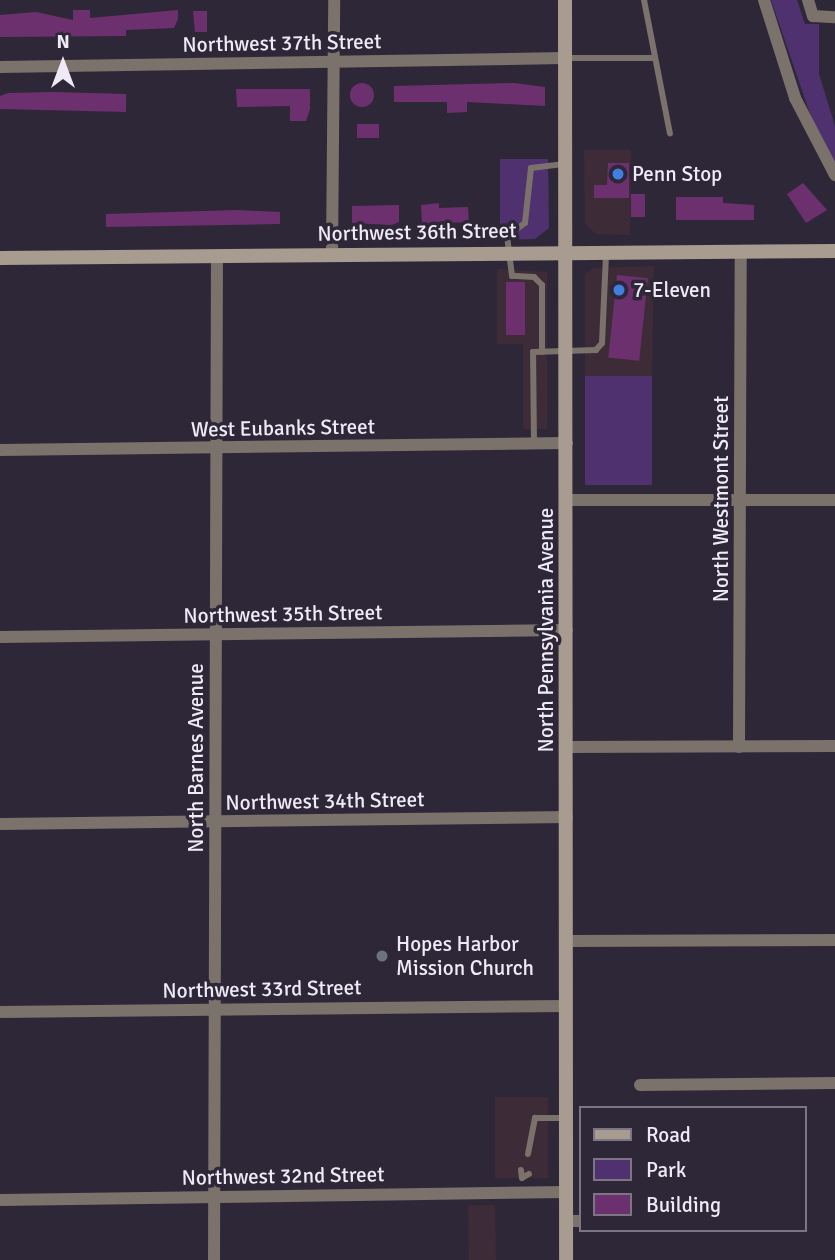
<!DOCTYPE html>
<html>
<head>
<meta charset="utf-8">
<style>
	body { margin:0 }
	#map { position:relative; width:835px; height:1260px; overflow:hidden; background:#2e2738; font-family:Signika,sans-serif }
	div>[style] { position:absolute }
	.commercial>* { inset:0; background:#3d2c37; transform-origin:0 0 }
	.green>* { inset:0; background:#503170; transform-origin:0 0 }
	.building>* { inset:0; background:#6d306f; transform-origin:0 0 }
	.round { border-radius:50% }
	.lane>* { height:6px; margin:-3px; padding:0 3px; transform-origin:3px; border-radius:3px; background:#7a726b }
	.street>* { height:12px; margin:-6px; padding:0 6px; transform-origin:6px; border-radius:6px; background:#7a726b }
	.secondary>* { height:14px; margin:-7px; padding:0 7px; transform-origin:7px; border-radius:7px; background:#a89b8f }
	.dots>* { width:19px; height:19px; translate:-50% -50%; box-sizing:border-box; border:4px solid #2e2738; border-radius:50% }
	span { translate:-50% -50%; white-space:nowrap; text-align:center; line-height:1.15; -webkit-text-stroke:7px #2e2738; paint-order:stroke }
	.street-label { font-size:21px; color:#efeaf6 }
	.poi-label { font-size:21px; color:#efeaf6 }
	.left { translate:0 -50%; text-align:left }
	.legend { position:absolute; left:579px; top:1106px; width:228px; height:126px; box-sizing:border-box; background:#2e2738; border:2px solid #7b7584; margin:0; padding:9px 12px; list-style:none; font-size:21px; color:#efeaf6 }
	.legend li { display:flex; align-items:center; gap:14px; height:35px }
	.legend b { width:35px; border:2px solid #7b7584 }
	.north { position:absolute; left:28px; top:28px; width:70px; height:70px; -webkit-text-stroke:5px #2e2738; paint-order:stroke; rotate:0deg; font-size:19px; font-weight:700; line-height:28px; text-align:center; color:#efeaf6 }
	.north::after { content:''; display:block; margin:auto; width:24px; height:32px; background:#efeaf6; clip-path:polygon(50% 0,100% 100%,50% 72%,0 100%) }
</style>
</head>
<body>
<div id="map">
	<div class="commercial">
		<i style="clip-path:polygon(584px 150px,631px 150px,630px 235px,596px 234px,585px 224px)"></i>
		<i style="clip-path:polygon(654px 266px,652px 376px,585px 376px,585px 274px,594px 268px)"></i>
		<i style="clip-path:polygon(497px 269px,547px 272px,547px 429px,523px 429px,523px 344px,497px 344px)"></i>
		<i style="left:548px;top:1097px;width:81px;height:53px;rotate:90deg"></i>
		<i style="left:495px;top:1205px;width:55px;height:27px;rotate:89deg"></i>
	</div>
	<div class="green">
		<i style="clip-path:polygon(771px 0,797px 0,805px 24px,819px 24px,819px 74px,835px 126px,835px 166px,817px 134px)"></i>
		<i style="clip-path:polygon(500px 159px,548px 159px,549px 228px,535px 239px,500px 240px)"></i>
		<i style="left:585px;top:376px;width:67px;height:109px"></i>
	</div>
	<div class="building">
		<i style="clip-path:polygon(73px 10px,90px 10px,90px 18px,178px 10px,178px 19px,174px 28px,126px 30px,126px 36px,0 37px,0 15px,36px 12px,73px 20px)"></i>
		<i style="clip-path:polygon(193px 11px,207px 11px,207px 32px,195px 32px)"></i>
		<i class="round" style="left:350px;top:83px;width:24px;height:24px"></i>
		<i style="clip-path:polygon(514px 83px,545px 87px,545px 106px,467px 102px,467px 112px,447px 113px,447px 102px,394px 102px,394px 86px)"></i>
		<i style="clip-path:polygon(236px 89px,310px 89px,310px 109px,306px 121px,290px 121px,290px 106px,237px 107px)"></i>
		<i style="clip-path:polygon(53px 92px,126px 94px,126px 112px,0 109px,0 96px,8px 93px)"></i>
		<i style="left:357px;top:124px;width:22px;height:14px"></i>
		<i style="clip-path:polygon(608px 163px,629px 163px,629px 198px,594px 198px,594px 185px,607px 185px)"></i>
		<i style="clip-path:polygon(803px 183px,827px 210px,806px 223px,787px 194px)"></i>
		<i style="left:631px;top:194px;width:14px;height:23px"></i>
		<i style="clip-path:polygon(676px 197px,723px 197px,723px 203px,754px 205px,754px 220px,676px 220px)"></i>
		<i style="clip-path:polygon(439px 203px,439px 208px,468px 207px,469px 222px,422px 224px,421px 205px)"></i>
		<i style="clip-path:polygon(399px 205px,399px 222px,392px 225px,352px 223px,352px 206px)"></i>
		<i style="clip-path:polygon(237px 210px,280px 212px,280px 224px,106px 227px,106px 214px)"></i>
		<i style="left:617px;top:275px;width:31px;height:83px;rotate:6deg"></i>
		<i style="left:506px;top:282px;width:19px;height:53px"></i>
	</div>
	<div class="lane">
		<i style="left:644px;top:0;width:136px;rotate:79deg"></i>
		<i style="left:566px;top:58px;width:89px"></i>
		<i style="left:542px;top:352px;width:67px;rotate:-90deg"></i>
		<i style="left:542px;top:285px;width:11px;rotate:-135deg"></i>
		<i style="left:534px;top:277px;width:22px;rotate:-177deg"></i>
		<i style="left:512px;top:276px;width:40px;rotate:-97.1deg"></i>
		<i style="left:507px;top:236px;width:22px;rotate:-36deg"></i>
		<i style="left:525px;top:223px;width:55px;rotate:-83.8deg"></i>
		<i style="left:531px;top:168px;width:34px;rotate:-7deg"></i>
		<i style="left:534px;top:443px;width:91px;rotate:-90.6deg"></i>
		<i style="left:533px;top:352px;width:63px;rotate:-1.8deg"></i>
		<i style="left:596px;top:350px;width:9px;rotate:-49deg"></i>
		<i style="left:602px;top:343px;width:89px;rotate:-87.4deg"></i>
		<i style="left:528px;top:1154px;width:37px;rotate:-79deg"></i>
		<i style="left:535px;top:1118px;width:29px"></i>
		<i style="left:521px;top:1170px;width:8px;rotate:83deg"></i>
		<i style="left:522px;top:1178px;width:8px;rotate:-30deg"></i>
	</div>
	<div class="street">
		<i style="left:764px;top:0;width:103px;rotate:72.4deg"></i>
		<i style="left:795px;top:98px;width:87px;rotate:62.5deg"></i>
		<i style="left:808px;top:0;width:17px;rotate:73deg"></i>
		<i style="left:813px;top:16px;width:22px;rotate:3deg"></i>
		<i style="left:0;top:67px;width:564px;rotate:-0.91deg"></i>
		<i style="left:332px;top:254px;width:254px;rotate:-89.5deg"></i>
		<i style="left:0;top:450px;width:567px;rotate:-0.71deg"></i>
		<i style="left:567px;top:500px;width:268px"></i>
		<i style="left:0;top:637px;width:567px;rotate:-0.71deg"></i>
		<i style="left:567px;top:747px;width:268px;rotate:-0.2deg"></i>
		<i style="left:739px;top:747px;width:496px;rotate:-89.8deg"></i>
		<i style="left:0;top:824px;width:567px;rotate:-0.71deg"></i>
		<i style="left:566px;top:941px;width:269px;rotate:-0.2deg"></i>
		<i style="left:0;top:1012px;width:566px;rotate:-0.61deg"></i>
		<i style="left:640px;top:1085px;width:195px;rotate:-0.6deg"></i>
		<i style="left:0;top:1200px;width:566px;rotate:-0.81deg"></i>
		<i style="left:566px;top:1221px;width:15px"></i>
		<i style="left:214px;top:1260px;width:1004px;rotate:-89.83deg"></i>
	</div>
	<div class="secondary">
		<i style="left:565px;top:0;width:1260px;rotate:89.95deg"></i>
		<i style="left:0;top:258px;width:835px;rotate:-0.48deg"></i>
	</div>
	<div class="dots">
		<i style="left:618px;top:174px;background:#3f7fe0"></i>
		<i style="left:619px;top:290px;background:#3f7fe0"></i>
		<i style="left:382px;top:956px;background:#6b7280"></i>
	</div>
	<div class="street-label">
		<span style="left:282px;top:43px;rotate:-1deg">Northwest 37th Street</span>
		<span style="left:417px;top:232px;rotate:-1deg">Northwest 36th Street</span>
		<span style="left:283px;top:428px;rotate:-1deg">West Eubanks Street</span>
		<span style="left:721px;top:499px;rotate:-90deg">North Westmont Street</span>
		<span style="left:283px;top:614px;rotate:-1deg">Northwest 35th Street</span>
		<span style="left:546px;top:630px;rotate:-90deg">North Pennsylvania Avenue</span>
		<span style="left:196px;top:758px;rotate:-90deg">North Barnes Avenue</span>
		<span style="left:325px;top:801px;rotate:-1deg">Northwest 34th Street</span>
		<span style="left:262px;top:989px;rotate:-1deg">Northwest 33rd Street</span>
		<span style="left:283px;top:1176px;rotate:-1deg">Northwest 32nd Street</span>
	</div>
	<div class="poi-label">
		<span class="left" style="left:632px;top:174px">Penn Stop</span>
		<span class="left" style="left:633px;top:290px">7-Eleven</span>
		<span class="left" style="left:396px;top:956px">Hopes Harbor<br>Mission Church</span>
	</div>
	<ul class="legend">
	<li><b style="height:9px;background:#a89b8f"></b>Road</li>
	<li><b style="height:19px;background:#503170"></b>Park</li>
	<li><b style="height:19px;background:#6d306f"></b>Building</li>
	</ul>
	<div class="north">N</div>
</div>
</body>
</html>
